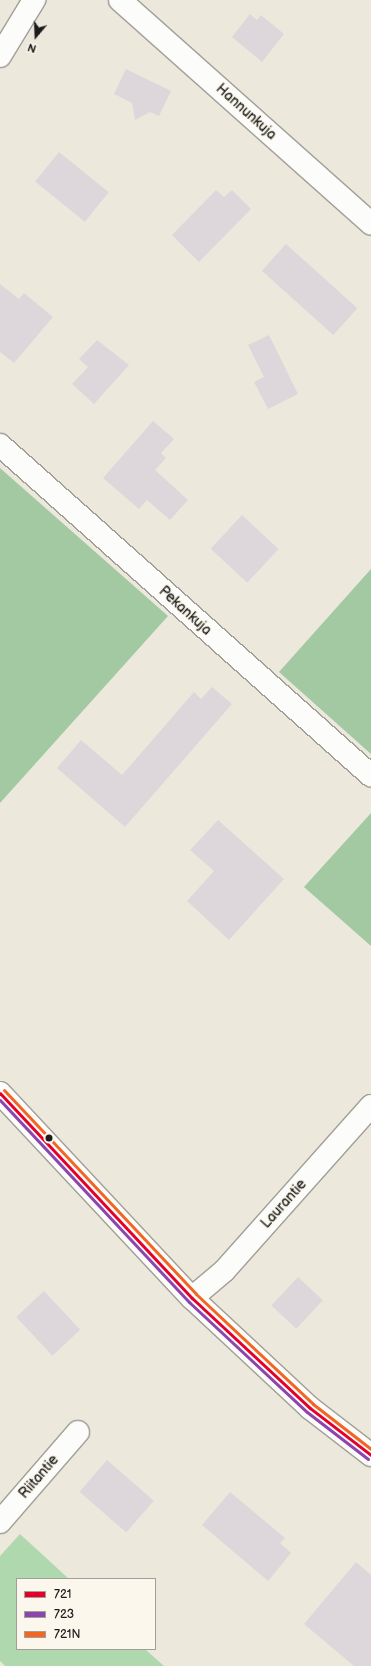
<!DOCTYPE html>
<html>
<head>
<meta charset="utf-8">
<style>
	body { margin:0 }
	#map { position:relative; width:371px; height:1666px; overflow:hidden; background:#ece8dc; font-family:"Balsamiq Sans",sans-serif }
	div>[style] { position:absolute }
	.green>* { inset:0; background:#b0d8ae }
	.forest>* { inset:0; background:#a3c9a3 }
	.building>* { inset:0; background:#ddd7dc; transform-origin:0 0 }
	.roads { filter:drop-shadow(1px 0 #a19f98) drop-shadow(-1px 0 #a19f98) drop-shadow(0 1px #a19f98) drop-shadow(0 -1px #a19f98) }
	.minor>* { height:22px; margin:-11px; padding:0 11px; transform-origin:11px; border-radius:11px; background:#fcfcfa }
	.tertiary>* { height:22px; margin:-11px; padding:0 11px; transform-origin:11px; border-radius:11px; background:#fcfcfa }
	.bus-1>* { height:3px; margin:-1.5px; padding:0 1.5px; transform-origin:1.5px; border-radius:1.5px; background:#e4002b }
	.bus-2>* { height:3px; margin:-1.5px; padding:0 1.5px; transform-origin:1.5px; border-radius:1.5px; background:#8e44ad }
	.bus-3>* { height:3px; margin:-1.5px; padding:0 1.5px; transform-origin:1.5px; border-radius:1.5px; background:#f26522 }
	.dots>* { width:11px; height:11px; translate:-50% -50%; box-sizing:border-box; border:2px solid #fbf7ec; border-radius:50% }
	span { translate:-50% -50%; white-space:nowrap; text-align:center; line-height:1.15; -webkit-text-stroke:3px #fbf7ec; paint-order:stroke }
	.street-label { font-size:14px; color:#1c1c1c }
	.legend { position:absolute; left:16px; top:1578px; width:140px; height:72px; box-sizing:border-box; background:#fbf7ec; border:1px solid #a29f99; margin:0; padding:5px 7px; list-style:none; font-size:12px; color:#1c1c1c }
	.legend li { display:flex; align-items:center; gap:8px; height:20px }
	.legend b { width:20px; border:1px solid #a29f99 }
	.north { position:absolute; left:16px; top:16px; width:40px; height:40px; -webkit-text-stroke:3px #fbf7ec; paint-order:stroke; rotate:199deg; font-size:11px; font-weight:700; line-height:16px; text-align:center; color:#1c1c1c }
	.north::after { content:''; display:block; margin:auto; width:14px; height:18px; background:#1c1c1c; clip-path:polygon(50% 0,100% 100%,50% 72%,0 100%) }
</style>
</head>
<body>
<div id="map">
	<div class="green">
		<i style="clip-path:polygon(20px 1534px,69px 1579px,17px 1579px,17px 1649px,145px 1649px,164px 1666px,5px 1666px,0 1661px,0 1556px)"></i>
	</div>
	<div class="forest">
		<i style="clip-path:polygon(0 468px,168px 616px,0 803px)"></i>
		<i style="clip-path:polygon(371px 569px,371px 754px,279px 672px)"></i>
		<i style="clip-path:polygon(371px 813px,371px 946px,304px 887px)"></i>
	</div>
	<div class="building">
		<i style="clip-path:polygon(250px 14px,257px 20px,261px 15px,284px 34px,262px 62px,232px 37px)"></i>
		<i style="clip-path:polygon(126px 69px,171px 91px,159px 116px,150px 112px,135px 120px,132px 103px,114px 94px)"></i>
		<i style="left:59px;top:152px;width:64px;height:38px;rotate:39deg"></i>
		<i style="clip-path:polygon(216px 190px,224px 197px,232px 190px,251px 209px,199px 262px,172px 235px)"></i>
		<i style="left:286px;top:244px;width:96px;height:36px;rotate:42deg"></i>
		<i style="clip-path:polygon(0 284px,19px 299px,24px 293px,53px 317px,14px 363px,0 352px)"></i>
		<i style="clip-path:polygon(269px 335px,298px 394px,268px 409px,254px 382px,264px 377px,248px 345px)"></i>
		<i style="clip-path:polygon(97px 340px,129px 365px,94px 404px,72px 384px,88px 367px,79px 359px)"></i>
		<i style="clip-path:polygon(153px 421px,174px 439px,161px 453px,166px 458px,155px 470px,188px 500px,170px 520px,147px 500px,139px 509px,103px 478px)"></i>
		<i style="left:242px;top:515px;width:50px;height:46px;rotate:43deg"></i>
		<i style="clip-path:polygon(212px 687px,232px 704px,125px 827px,57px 768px,81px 740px,122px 775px,194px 692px,201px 699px)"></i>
		<i style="clip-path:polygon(218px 820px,284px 879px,229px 940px,187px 901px,214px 871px,190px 850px)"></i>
		<i style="left:298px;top:1277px;width:34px;height:39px;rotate:43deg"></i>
		<i style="left:44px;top:1291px;width:53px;height:38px;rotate:47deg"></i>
		<i style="left:107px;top:1460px;width:62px;height:42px;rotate:41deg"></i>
		<i style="clip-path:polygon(230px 1492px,285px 1538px,280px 1543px,291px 1553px,268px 1581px,202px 1525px)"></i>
		<i style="clip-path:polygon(356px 1562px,371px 1575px,371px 1666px,354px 1666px,304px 1624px)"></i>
	</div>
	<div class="roads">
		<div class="minor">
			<i style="left:120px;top:0;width:336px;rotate:41.7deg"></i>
			<i style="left:0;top:445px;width:497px;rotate:41.7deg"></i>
			<i style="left:192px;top:1298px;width:42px;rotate:-40.2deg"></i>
			<i style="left:224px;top:1271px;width:221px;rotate:-48.3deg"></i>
			<i style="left:0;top:1522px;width:119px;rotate:-49.1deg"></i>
		</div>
		<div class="tertiary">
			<i style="left:0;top:56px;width:66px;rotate:-58.7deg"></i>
			<i style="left:0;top:1093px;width:281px;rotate:46.9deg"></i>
			<i style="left:192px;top:1298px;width:161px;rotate:43deg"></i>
			<i style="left:310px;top:1408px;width:77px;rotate:37.6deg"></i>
		</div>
	</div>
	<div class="bus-1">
		<i style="left:0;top:1093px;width:281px;rotate:46.9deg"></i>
		<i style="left:192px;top:1298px;width:161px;rotate:43deg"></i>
		<i style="left:310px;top:1408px;width:77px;rotate:37.6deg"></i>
	</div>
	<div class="bus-2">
		<i style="left:0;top:1100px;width:277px;rotate:46.9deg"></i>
		<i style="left:189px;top:1302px;width:161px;rotate:43deg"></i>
		<i style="left:307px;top:1412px;width:77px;rotate:37.6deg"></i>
	</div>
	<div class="bus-3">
		<i style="left:4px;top:1090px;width:280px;rotate:46.7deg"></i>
		<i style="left:196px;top:1294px;width:161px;rotate:43.2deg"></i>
		<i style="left:313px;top:1404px;width:73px;rotate:37.8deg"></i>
	</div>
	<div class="dots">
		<i style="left:49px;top:1138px;background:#1c1c1c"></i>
	</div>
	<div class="street-label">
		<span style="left:246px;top:112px;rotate:42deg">Hannunkuja</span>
		<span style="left:185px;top:611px;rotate:42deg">Pekankuja</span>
		<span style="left:284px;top:1204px;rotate:-48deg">Laurantie</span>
		<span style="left:39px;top:1477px;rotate:-49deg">Riitantie</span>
	</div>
	<ul class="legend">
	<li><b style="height:5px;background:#e4002b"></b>721</li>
	<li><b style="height:5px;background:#8e44ad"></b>723</li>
	<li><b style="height:5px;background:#f26522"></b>721N</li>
	</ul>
	<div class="north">N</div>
</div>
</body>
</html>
